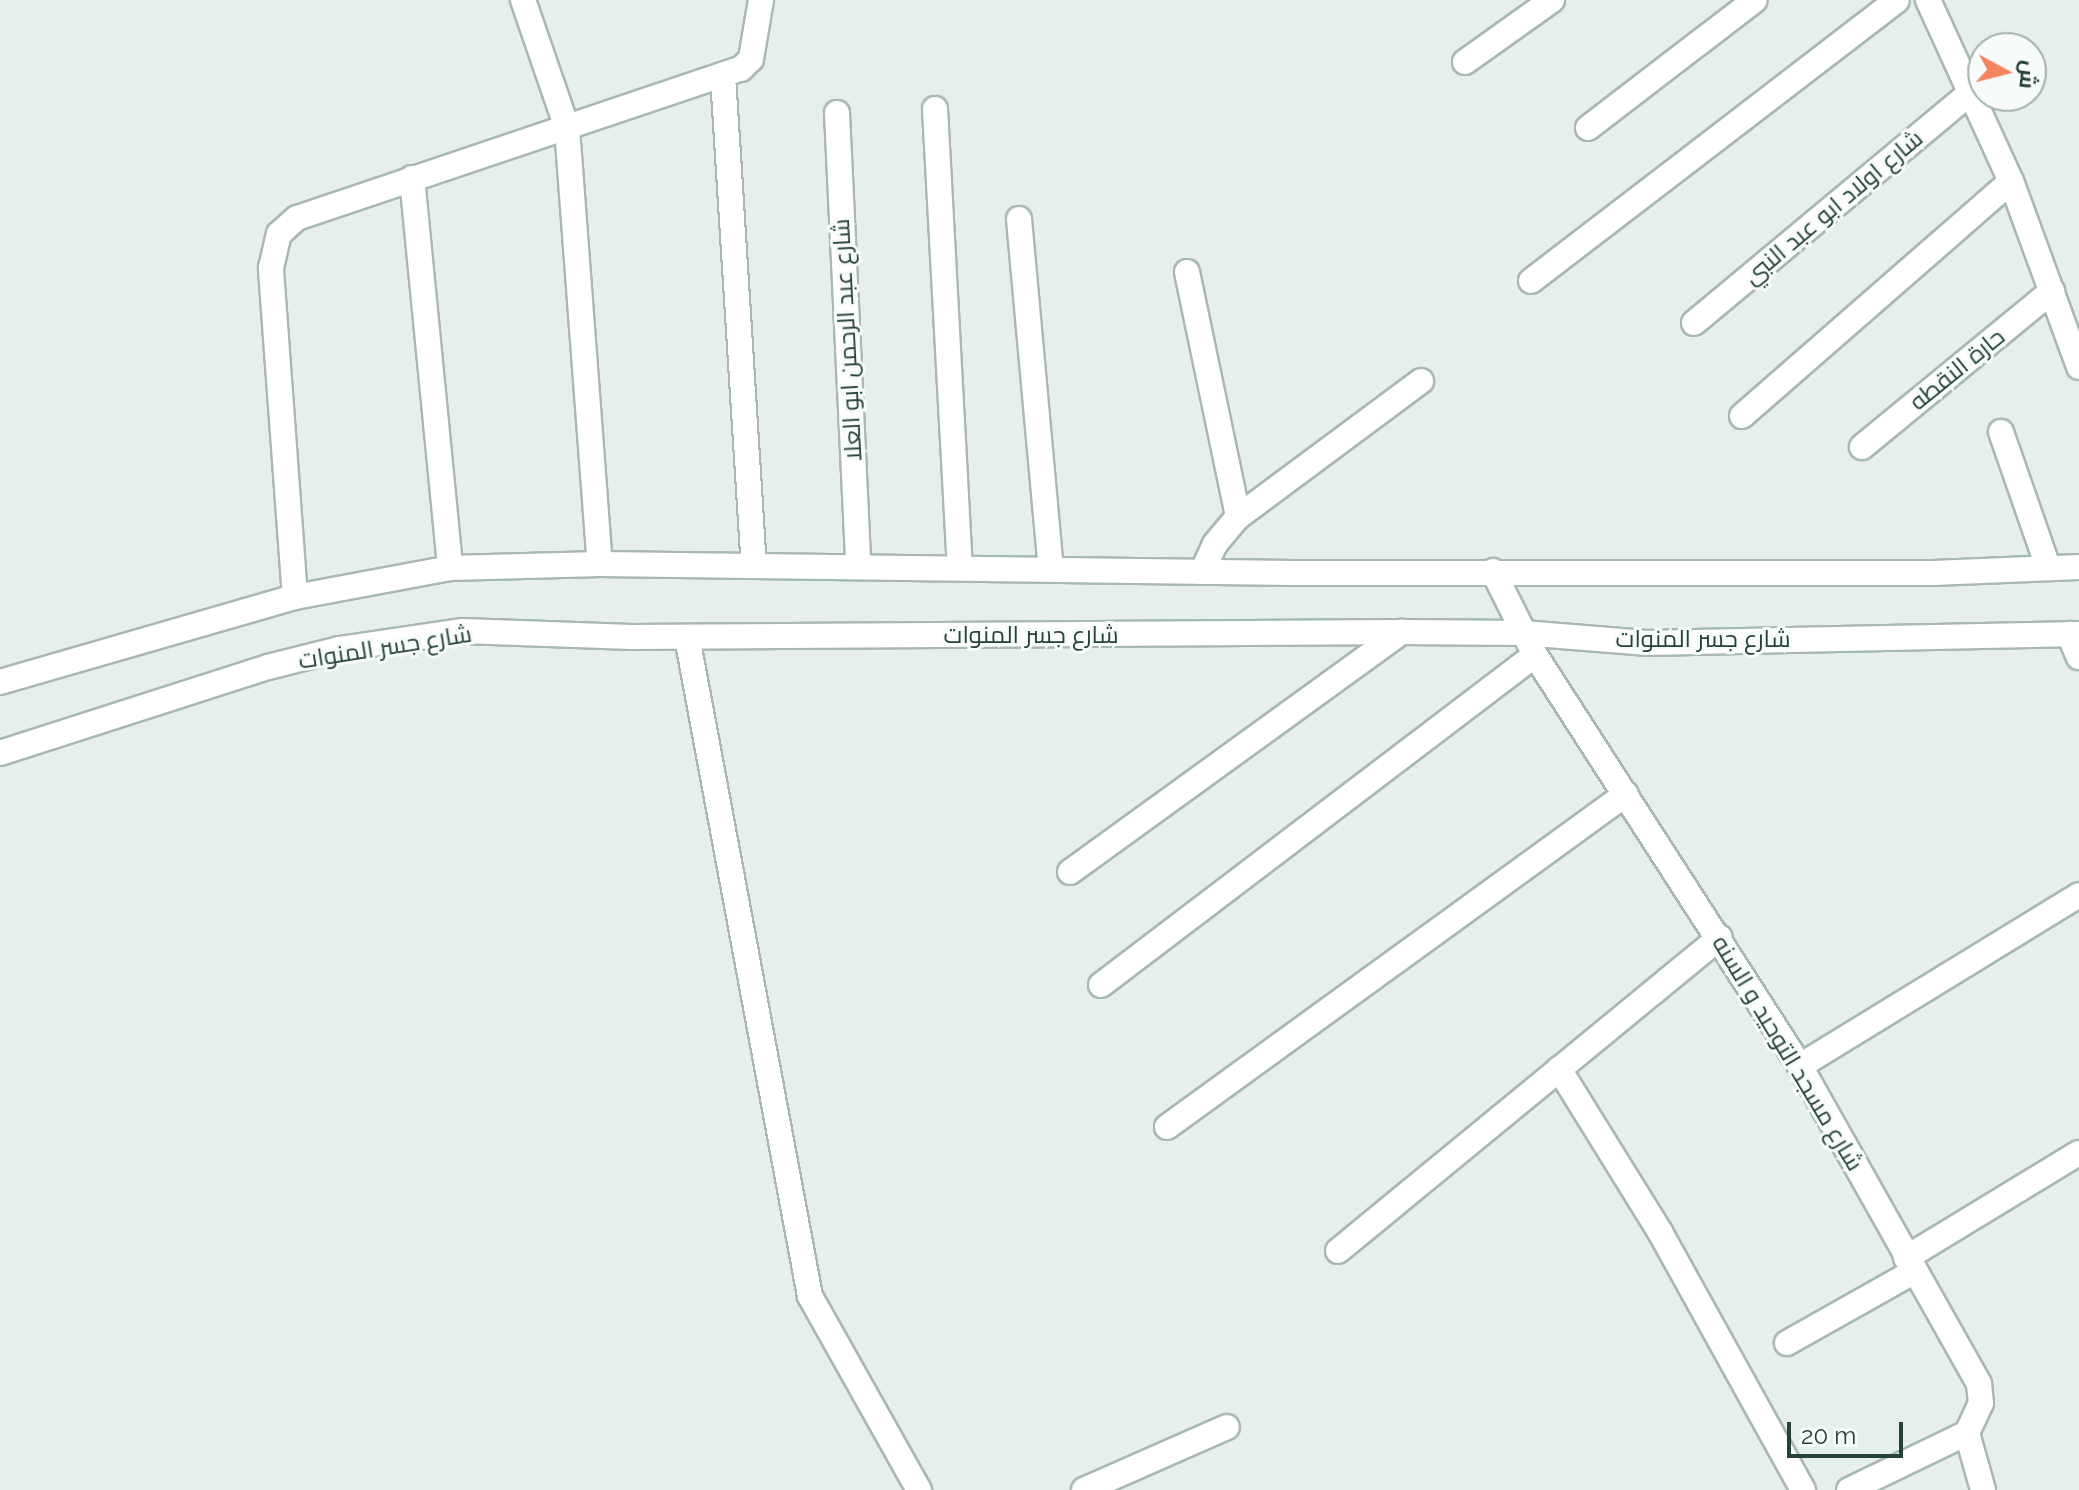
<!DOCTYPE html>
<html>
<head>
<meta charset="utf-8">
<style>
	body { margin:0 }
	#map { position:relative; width:2079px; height:1490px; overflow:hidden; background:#e6efeb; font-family:Raleway,Cairo,sans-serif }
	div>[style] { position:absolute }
	.roads { filter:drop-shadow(2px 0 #a8b8b2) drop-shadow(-2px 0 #a8b8b2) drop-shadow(0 2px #a8b8b2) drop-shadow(0 -2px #a8b8b2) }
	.street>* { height:24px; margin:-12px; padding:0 12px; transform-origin:12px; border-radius:12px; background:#fff }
	.secondary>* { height:24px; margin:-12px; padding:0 12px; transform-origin:12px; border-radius:12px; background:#fff }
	span { translate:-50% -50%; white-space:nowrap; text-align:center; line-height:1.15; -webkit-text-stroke:6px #f7fbf9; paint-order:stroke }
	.street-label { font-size:24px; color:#24423a }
	.north { position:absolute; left:1967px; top:32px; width:80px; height:80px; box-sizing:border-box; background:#f7fbf9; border:2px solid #a3b1ad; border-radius:50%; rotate:97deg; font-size:22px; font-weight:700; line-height:32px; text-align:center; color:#24423a }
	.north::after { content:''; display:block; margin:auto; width:28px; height:36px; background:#f4845f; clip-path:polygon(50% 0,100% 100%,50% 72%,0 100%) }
	.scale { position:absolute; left:1787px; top:1422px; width:116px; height:36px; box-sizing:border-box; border:4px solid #24423a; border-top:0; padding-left:10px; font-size:24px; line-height:28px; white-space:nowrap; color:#24423a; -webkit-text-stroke:6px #f7fbf9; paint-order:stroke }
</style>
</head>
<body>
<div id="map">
	<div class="roads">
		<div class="street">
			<i style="left:523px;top:0;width:135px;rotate:71deg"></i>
			<i style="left:567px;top:128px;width:437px;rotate:85.7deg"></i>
			<i style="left:1928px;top:0;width:199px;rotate:65.4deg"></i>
			<i style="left:2011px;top:181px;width:198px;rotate:69.9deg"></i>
			<i style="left:1465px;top:62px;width:107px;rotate:-35.5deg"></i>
			<i style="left:723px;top:76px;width:491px;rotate:86.4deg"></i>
			<i style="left:935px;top:109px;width:458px;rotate:86.9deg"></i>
			<i style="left:837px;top:113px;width:453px;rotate:87.3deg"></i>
			<i style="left:1588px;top:128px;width:210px;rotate:-37.5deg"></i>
			<i style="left:412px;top:178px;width:392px;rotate:84.4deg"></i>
			<i style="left:1019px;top:219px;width:350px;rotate:84.8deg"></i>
			<i style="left:1187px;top:272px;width:250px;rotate:78.2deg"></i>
			<i style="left:1531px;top:281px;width:461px;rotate:-37.5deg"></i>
			<i style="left:1694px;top:323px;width:361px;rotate:-39.8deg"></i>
			<i style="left:1742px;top:416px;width:357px;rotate:-41.1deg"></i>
			<i style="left:2001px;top:432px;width:143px;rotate:70.8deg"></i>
			<i style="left:1862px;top:447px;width:246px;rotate:-39.4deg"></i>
			<i style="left:1493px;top:571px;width:94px;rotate:63.4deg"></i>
			<i style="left:1535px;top:655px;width:489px;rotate:57.2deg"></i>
			<i style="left:1800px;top:1066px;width:365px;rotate:60.6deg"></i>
			<i style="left:1979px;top:1384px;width:19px;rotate:84deg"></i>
			<i style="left:1981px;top:1403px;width:33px;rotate:115deg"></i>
			<i style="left:1967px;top:1433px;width:131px;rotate:154.2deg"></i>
			<i style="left:1202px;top:572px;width:31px;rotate:-65deg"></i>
			<i style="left:1215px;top:544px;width:35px;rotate:-50deg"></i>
			<i style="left:1238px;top:517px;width:228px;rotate:-36.6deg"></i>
			<i style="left:295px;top:597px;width:330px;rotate:-94.2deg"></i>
			<i style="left:271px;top:268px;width:35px;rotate:-77deg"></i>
			<i style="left:279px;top:234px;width:24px;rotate:-42deg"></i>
			<i style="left:297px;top:218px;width:468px;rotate:-18.6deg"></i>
			<i style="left:741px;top:69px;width:14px;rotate:-45deg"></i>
			<i style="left:751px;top:59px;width:60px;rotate:-80.4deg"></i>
			<i style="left:2069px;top:634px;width:25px;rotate:67deg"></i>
			<i style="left:687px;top:637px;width:670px;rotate:79.43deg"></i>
			<i style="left:810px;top:1296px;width:223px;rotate:60.7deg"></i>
			<i style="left:1070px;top:872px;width:410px;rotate:-35.9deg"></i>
			<i style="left:1101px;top:985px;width:545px;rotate:-37.25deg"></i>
			<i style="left:1800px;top:1066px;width:327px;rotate:-31.5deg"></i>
			<i style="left:1559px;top:1069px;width:192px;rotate:58.2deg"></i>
			<i style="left:1660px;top:1232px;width:295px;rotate:61deg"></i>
			<i style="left:1167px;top:1127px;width:567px;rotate:-35.96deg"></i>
			<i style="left:1338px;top:1251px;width:494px;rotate:-39.4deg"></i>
			<i style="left:1906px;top:1258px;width:202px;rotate:-31.3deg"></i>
			<i style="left:1787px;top:1343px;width:145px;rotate:-29.4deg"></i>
			<i style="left:1967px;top:1433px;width:59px;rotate:74.3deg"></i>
			<i style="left:1084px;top:1490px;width:156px;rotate:-23.8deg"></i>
		</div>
		<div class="secondary">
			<i style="left:0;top:682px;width:307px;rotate:-16.1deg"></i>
			<i style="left:295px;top:597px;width:158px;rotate:-10.6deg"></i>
			<i style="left:450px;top:568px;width:150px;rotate:-1.5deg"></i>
			<i style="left:600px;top:564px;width:694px;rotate:0.74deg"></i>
			<i style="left:1294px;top:573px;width:639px"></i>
			<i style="left:1933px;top:573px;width:146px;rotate:-2.4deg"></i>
			<i style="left:0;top:753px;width:281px;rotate:-17.8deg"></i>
			<i style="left:268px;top:667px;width:73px;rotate:-14.2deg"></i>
			<i style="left:339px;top:649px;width:125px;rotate:-8.3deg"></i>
			<i style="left:463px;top:631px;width:169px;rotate:2deg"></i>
			<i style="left:632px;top:637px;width:770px;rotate:-0.37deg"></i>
			<i style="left:1402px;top:632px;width:121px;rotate:0.5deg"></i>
			<i style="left:1523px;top:633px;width:123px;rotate:4.6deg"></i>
			<i style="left:1646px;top:643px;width:433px;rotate:-1.2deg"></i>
		</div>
	</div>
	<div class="street-label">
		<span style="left:1833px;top:207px;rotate:-40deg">شارع اولاد ابو عبد النبي</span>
		<span style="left:847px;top:340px;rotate:-93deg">شارع عبد الرحمن ابو العلا</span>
		<span style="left:1957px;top:369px;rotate:-39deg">حارة النقطه</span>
		<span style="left:1031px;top:635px">شارع جسر المنوات</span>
		<span style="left:1703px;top:639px">شارع جسر المنوات</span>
		<span style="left:385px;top:647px;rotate:-9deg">شارع جسر المنوات</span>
		<span style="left:1788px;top:1053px;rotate:59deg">شارع مسجد التوحيد و السنه</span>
	</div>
	<div class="north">ش</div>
	<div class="scale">20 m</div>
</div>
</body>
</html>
